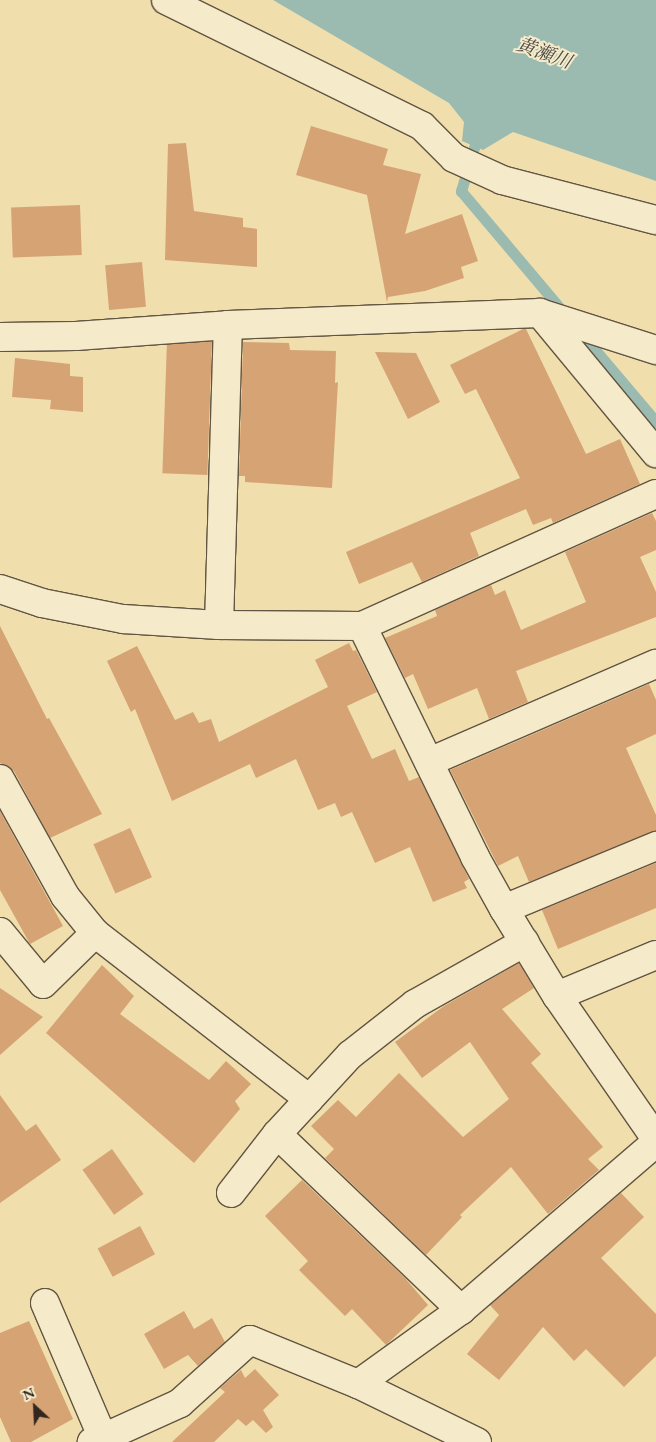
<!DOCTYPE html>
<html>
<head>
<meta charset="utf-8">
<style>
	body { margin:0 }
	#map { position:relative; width:656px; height:1442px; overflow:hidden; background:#f0dead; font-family:"EB Garamond","Noto Serif JP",serif }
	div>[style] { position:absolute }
	.water>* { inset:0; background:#9bbbb1 }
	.stream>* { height:11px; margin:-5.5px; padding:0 5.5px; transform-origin:5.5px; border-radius:5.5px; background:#9bbbb1 }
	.building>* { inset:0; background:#d6a375; transform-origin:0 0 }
	.roads { filter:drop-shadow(1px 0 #625542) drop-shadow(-1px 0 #625542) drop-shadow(0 1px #625542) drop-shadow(0 -1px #625542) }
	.minor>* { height:28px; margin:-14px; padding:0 14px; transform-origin:14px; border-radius:14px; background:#f5eaca }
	span { translate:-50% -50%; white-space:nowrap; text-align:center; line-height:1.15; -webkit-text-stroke:4px #f5eaca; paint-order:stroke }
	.water-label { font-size:19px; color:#4c4c44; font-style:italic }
	.north { position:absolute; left:10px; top:1382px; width:50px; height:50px; -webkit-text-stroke:4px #f5eaca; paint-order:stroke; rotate:335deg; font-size:14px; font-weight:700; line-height:20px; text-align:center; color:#32271f }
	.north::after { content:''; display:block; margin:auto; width:18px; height:22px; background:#32271f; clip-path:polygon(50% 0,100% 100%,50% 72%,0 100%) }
</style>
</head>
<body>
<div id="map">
	<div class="water">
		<i style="clip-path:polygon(273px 0,656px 0,656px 181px,513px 132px,483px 150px,462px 141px,464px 122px,449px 103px)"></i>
	</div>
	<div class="stream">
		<i style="left:479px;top:131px;width:63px;rotate:106.7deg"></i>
		<i style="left:461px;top:191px;width:161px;rotate:49.8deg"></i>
		<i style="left:580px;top:332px;width:118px;rotate:49.8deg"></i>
	</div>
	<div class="building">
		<i style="clip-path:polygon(311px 126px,388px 149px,383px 165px,421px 174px,405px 234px,462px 214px,478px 261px,461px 267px,464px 278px,425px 291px,388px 297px,387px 302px,367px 195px,296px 175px)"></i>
		<i style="clip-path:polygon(186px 143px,194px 211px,243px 218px,243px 227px,257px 229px,257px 267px,165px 260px,168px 144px)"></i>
		<i style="left:80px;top:205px;width:50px;height:69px;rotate:88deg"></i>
		<i style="left:142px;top:262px;width:45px;height:37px;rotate:85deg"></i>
		<i style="clip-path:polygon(523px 329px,526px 329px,586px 454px,620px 439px,640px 484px,553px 523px,551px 518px,533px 525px,526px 509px,470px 533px,479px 556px,422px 582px,412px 562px,359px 584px,346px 552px,520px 478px,476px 389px,465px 394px,450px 365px)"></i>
		<i style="left:212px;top:342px;width:133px;height:45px;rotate:92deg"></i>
		<i style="clip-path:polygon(243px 342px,289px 343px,290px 350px,336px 351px,335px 383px,338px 382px,332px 488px,245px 482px,245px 476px,239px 476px)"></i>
		<i style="clip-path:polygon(375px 352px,416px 353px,440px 402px,408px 419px)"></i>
		<i style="clip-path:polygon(15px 358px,70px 364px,70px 376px,83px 377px,83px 412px,50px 409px,51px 400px,12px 397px)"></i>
		<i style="clip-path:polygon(652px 513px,656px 521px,656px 550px,640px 557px,656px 592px,656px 617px,516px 671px,528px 702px,489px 719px,477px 688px,428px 709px,413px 674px,405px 678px,385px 638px,437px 616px,435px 610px,491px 585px,495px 595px,505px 590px,521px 630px,586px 602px,565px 552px)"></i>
		<i style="clip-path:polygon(0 626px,47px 719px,49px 718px,102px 814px,50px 838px,14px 771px,0 763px)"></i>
		<i style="clip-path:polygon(349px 643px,353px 651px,356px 650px,377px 692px,347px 706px,372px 759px,395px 749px,409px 781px,419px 777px,469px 879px,464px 882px,467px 888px,433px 902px,410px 847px,375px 863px,352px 812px,341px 817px,335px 803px,318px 810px,296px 759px,256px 778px,250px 764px,172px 801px,135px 709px,131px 712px,107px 661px,137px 646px,175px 720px,193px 712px,199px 723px,211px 719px,219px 742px,328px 687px,315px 660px)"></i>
		<i style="clip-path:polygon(649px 684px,656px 700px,656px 734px,626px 748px,656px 815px,656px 831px,529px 882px,518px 856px,498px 866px,450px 770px)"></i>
		<i style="clip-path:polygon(0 811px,63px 926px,30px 944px,0 890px)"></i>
		<i style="left:130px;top:828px;width:54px;height:40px;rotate:66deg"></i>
		<i style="clip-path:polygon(656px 863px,656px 908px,558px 949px,542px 910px)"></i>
		<i style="clip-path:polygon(519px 963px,534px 988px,502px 1009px,541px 1054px,531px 1063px,603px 1147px,588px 1159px,599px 1170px,548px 1214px,511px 1167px,460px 1215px,462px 1217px,426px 1255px,325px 1158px,334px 1149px,311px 1126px,338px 1100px,356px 1117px,399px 1073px,463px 1137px,509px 1099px,470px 1042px,422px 1078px,395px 1042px,444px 1006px)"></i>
		<i style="clip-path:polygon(102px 965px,134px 996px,120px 1014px,209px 1080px,226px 1061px,251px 1084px,235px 1101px,240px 1109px,194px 1163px,46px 1033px)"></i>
		<i style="clip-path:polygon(0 988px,43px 1017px,0 1055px)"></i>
		<i style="clip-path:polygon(0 1095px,26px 1131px,36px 1124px,61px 1160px,0 1203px)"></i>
		<i style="left:112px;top:1149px;width:55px;height:36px;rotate:55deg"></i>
		<i style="clip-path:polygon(302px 1180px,405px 1278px,428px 1305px,386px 1345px,352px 1309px,345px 1316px,299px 1270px,308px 1261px,265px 1216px)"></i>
		<i style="clip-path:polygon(621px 1193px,644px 1217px,601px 1258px,656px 1314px,656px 1356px,624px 1387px,586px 1349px,574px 1361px,543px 1327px,499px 1380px,467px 1354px,499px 1315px,490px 1305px)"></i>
		<i style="left:140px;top:1226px;width:32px;height:48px;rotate:62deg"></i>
		<i style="clip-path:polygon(184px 1311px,194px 1329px,212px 1318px,225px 1342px,198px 1366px,188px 1355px,164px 1369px,144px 1334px)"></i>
		<i style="clip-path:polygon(29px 1321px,73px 1419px,31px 1442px,11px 1442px,0 1417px,0 1333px)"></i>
		<i style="clip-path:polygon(255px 1369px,279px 1395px,263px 1410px,273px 1427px,266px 1433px,253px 1420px,246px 1426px,238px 1419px,214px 1442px,172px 1442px,225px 1392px,220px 1388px,241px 1370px,245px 1378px)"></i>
	</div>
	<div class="roads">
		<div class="minor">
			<i style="left:166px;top:0;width:285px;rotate:26.2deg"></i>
			<i style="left:422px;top:126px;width:45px;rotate:45deg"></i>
			<i style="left:454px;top:158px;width:53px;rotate:24.6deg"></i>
			<i style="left:502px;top:180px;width:159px;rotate:14.6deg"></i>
			<i style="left:540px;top:313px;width:122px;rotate:17.7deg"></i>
			<i style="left:0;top:337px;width:76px;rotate:-0.8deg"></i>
			<i style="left:76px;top:336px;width:152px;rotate:-4.1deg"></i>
			<i style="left:228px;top:325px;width:312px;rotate:-2.2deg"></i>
			<i style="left:540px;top:313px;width:182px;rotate:50.4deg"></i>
			<i style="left:0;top:589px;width:44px;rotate:18.4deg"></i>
			<i style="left:42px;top:603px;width:83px;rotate:11.2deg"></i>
			<i style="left:123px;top:619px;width:96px;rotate:3.6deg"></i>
			<i style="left:219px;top:625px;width:143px;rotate:0.4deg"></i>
			<i style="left:362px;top:626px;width:257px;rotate:63.9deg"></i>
			<i style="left:475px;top:857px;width:60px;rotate:60.9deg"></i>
			<i style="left:504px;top:909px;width:102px;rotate:58.7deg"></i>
			<i style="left:557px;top:996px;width:174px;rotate:55.3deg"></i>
			<i style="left:219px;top:625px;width:300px;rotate:-88.3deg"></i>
			<i style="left:362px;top:626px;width:322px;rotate:-24.2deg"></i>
			<i style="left:429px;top:762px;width:247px;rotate:-23.4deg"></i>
			<i style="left:0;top:779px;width:134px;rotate:60.9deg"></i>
			<i style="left:65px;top:896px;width:48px;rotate:51deg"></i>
			<i style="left:95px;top:933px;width:271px;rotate:37.8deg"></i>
			<i style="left:504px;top:909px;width:165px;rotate:-22.5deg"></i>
			<i style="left:0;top:932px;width:67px;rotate:50.4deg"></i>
			<i style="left:43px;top:984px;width:73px;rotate:-44.4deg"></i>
			<i style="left:557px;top:996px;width:107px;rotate:-22.5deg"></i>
			<i style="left:277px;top:1134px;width:255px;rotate:43.7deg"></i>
			<i style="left:231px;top:1193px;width:75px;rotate:-52.1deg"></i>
			<i style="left:277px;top:1134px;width:108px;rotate:-47.3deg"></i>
			<i style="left:350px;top:1055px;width:83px;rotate:-38.1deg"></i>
			<i style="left:415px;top:1004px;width:126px;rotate:-29.4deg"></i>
			<i style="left:45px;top:1303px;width:147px;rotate:66.8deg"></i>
			<i style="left:103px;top:1438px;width:12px;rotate:160deg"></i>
			<i style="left:103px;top:1438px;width:85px;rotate:-24.4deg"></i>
			<i style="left:180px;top:1403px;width:94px;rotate:-42deg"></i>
			<i style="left:250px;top:1340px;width:117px;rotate:22.2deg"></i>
			<i style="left:477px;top:1442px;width:132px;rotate:-154deg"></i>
			<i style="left:358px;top:1384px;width:127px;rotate:-35.7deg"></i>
			<i style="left:461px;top:1310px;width:257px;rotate:-40.7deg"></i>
		</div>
	</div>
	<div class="water-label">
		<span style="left:544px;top:53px;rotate:20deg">黄瀬川</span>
	</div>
	<div class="north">N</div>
</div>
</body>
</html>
